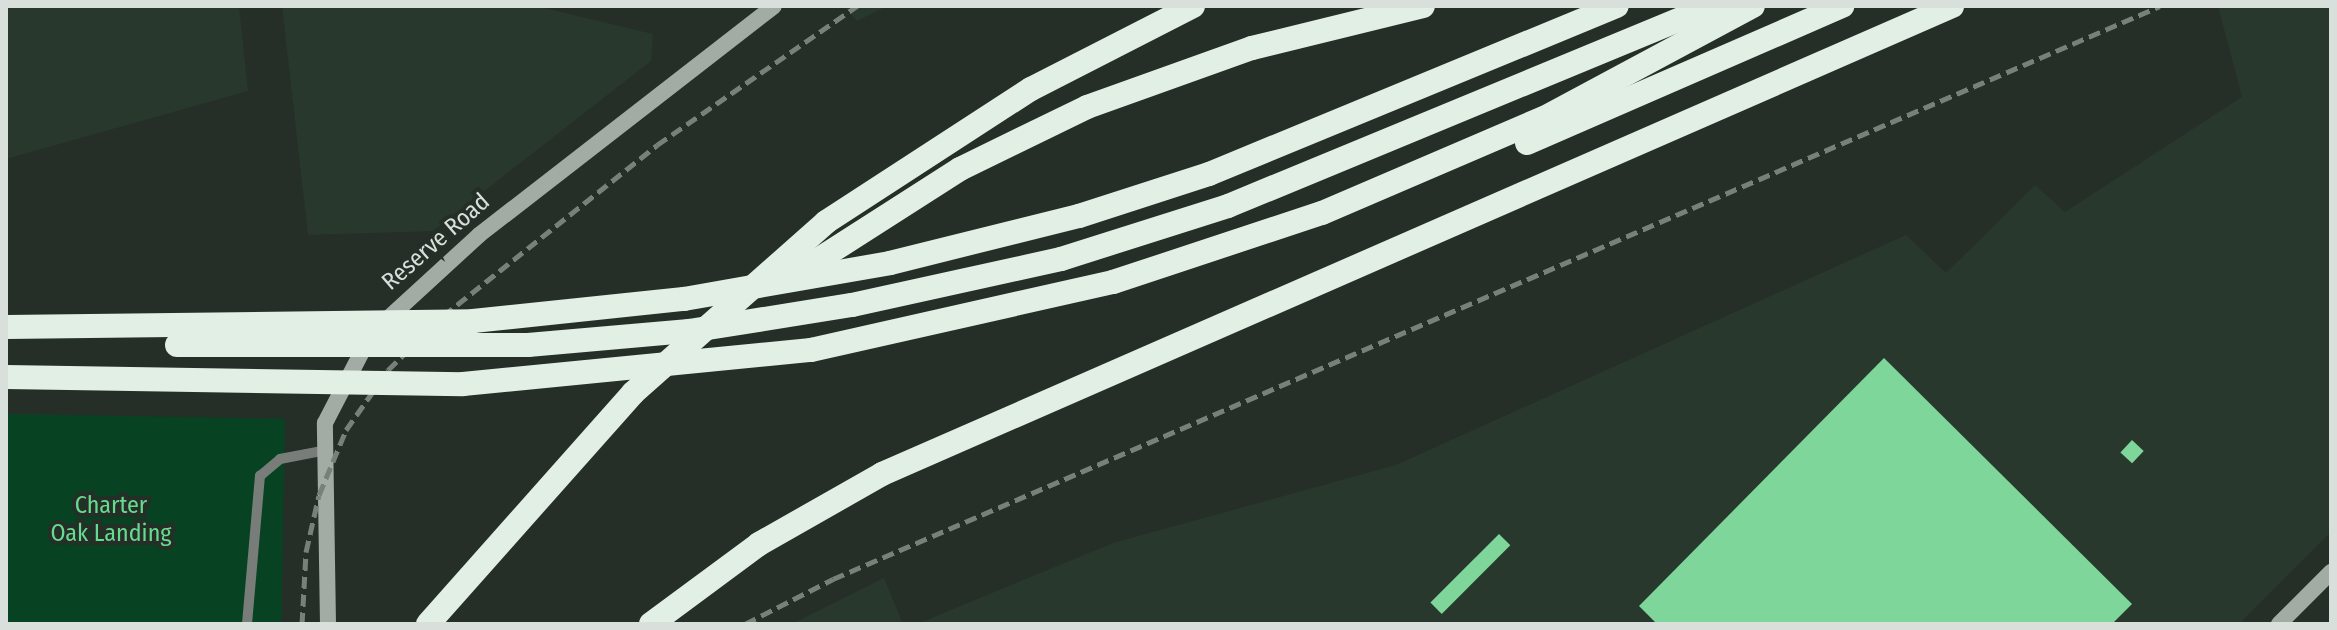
<!DOCTYPE html>
<html>
<head>
<meta charset="utf-8">
<style>
	body { margin:0 }
	#map { position:relative; width:2337px; height:630px; overflow:hidden; background:#252f27; font-family:"Fira Sans Condensed",sans-serif }
	div>[style] { position:absolute }
	.built>* { inset:0; background:#28382c }
	.green>* { inset:0; background:#074323; transform-origin:0 0 }
	.building>* { inset:0; background:#7ed69b; transform-origin:0 0 }
	.lane>* { height:10px; margin:-5px; padding:0 5px; transform-origin:5px; border-radius:5px; background:#787d79 }
	.secondary>* { height:16px; margin:-8px; padding:0 8px; transform-origin:8px; border-radius:8px; background:#a3aba5 }
	.highway>* { height:24px; margin:-12px; padding:0 12px; transform-origin:12px; border-radius:12px; background:#e2efe5 }
	.rail>* { height:5px; margin-top:-2.5px; transform-origin:0; background:repeating-linear-gradient(90deg,#78807a 0 12px,transparent 0 18px) }
	.highway-bridge>* { height:24px; margin:-12px; padding:0 12px; transform-origin:12px; border-radius:12px; background:#e2efe5 }
	span { translate:-50% -50%; white-space:nowrap; text-align:center; line-height:1.15; -webkit-text-stroke:8px #252f27; paint-order:stroke }
	.street-label { font-size:24px; color:#d9e0db }
	.park-label { font-size:24px; color:#66db90 }
	.frame { position:absolute; inset:0; border:8px solid #d9e0db; pointer-events:none }
</style>
</head>
<body>
<div id="map">
	<div class="built">
		<i style="clip-path:polygon(6px 6px,239px 6px,248px 91px,6px 159px)"></i>
		<i style="clip-path:polygon(282px 6px,536px 6px,653px 34px,651px 61px,433px 231px,308px 235px)"></i>
		<i style="clip-path:polygon(844px 6px,887px 6px,857px 21px)"></i>
		<i style="clip-path:polygon(2218px 6px,2331px 6px,2331px 532px,2239px 624px,917px 624px,1113px 543px,1396px 465px,1906px 235px,1946px 273px,2035px 185px,2065px 212px,2242px 97px)"></i>
		<i style="clip-path:polygon(884px 578px,903px 624px,793px 624px,800px 620px)"></i>
	</div>
	<div class="green">
		<i style="left:6px;top:414px;width:279px;height:210px;rotate:1deg"></i>
	</div>
	<div class="building">
		<i style="clip-path:polygon(1884px 358px,2132px 604px,2112px 624px,1657px 624px,1639px 606px)"></i>
		<i style="left:2132px;top:440px;width:16px;height:17px;rotate:43deg"></i>
		<i style="left:1499px;top:534px;width:16px;height:97px;rotate:45deg"></i>
	</div>
	<div class="lane">
		<i style="left:247px;top:624px;width:149px;rotate:-85deg"></i>
		<i style="left:260px;top:476px;width:26px;rotate:-40deg"></i>
		<i style="left:280px;top:459px;width:43px;rotate:-10.8deg"></i>
	</div>
	<div class="secondary">
		<i style="left:382px;top:324px;width:132px;rotate:-42.5deg"></i>
		<i style="left:479px;top:235px;width:373px;rotate:-37.8deg"></i>
		<i style="left:328px;top:624px;width:201px;rotate:-90.9deg"></i>
		<i style="left:325px;top:423px;width:91px;rotate:-62.6deg"></i>
		<i style="left:2279px;top:624px;width:74px;rotate:-45deg"></i>
	</div>
	<div class="highway">
		<i style="left:1527px;top:143px;width:344px;rotate:-23.5deg"></i>
		<i style="left:890px;top:263px;width:195px;rotate:-14deg"></i>
		<i style="left:1079px;top:216px;width:137px;rotate:-17.9deg"></i>
		<i style="left:1209px;top:174px;width:441px;rotate:-22.4deg"></i>
		<i style="left:785px;top:281px;width:208px;rotate:-32.6deg"></i>
		<i style="left:960px;top:169px;width:141px;rotate:-26deg"></i>
		<i style="left:1087px;top:107px;width:175px;rotate:-19.7deg"></i>
		<i style="left:1252px;top:48px;width:176px;rotate:-13.8deg"></i>
		<i style="left:852px;top:305px;width:214px;rotate:-12.4deg"></i>
		<i style="left:1061px;top:259px;width:175px;rotate:-17.6deg"></i>
		<i style="left:1228px;top:206px;width:524px;rotate:-22.45deg"></i>
		<i style="left:811px;top:350px;width:310px;rotate:-12.7deg"></i>
		<i style="left:1113px;top:282px;width:220px;rotate:-18.3deg"></i>
		<i style="left:1322px;top:213px;width:241px;rotate:-23.2deg"></i>
		<i style="left:1544px;top:118px;width:237px;rotate:-28.2deg"></i>
		<i style="left:428px;top:624px;width:309px;rotate:-48.4deg"></i>
		<i style="left:633px;top:393px;width:258px;rotate:-41.5deg"></i>
		<i style="left:826px;top:222px;width:244px;rotate:-33deg"></i>
		<i style="left:1031px;top:89px;width:182px;rotate:-27.1deg"></i>
		<i style="left:651px;top:624px;width:134px;rotate:-36.5deg"></i>
		<i style="left:759px;top:544px;width:142px;rotate:-29.6deg"></i>
		<i style="left:882px;top:474px;width:1168px;rotate:-23.62deg"></i>
	</div>
	<div class="rail">
		<i style="left:302px;top:624px;width:72px;rotate:-86.8deg"></i>
		<i style="left:306px;top:552px;width:58px;rotate:-77.2deg"></i>
		<i style="left:319px;top:495px;width:70px;rotate:-67.4deg"></i>
		<i style="left:346px;top:430px;width:73px;rotate:-55deg"></i>
		<i style="left:388px;top:370px;width:77px;rotate:-44.5deg"></i>
		<i style="left:443px;top:316px;width:274px;rotate:-38.6deg"></i>
		<i style="left:657px;top:145px;width:244px;rotate:-34.8deg"></i>
		<i style="left:745px;top:624px;width:99px;rotate:-27.1deg"></i>
		<i style="left:833px;top:579px;width:1445px;rotate:-23.35deg"></i>
	</div>
	<div class="highway-bridge">
		<i style="left:6px;top:327px;width:467px;rotate:-0.7deg"></i>
		<i style="left:473px;top:321px;width:212px;rotate:-6deg"></i>
		<i style="left:684px;top:299px;width:209px;rotate:-9.9deg"></i>
		<i style="left:177px;top:345px;width:351px"></i>
		<i style="left:528px;top:345px;width:162px;rotate:-5deg"></i>
		<i style="left:689px;top:331px;width:165px;rotate:-9.1deg"></i>
		<i style="left:6px;top:377px;width:457px;rotate:0.9deg"></i>
		<i style="left:463px;top:384px;width:350px;rotate:-5.6deg"></i>
	</div>
	<div class="street-label">
		<span style="left:436px;top:242px;rotate:-41deg">Reserve Road</span>
	</div>
	<div class="park-label">
		<span style="left:111px;top:520px">Charter<br>Oak Landing</span>
	</div>
	<div class="frame"></div>
</div>
</body>
</html>
